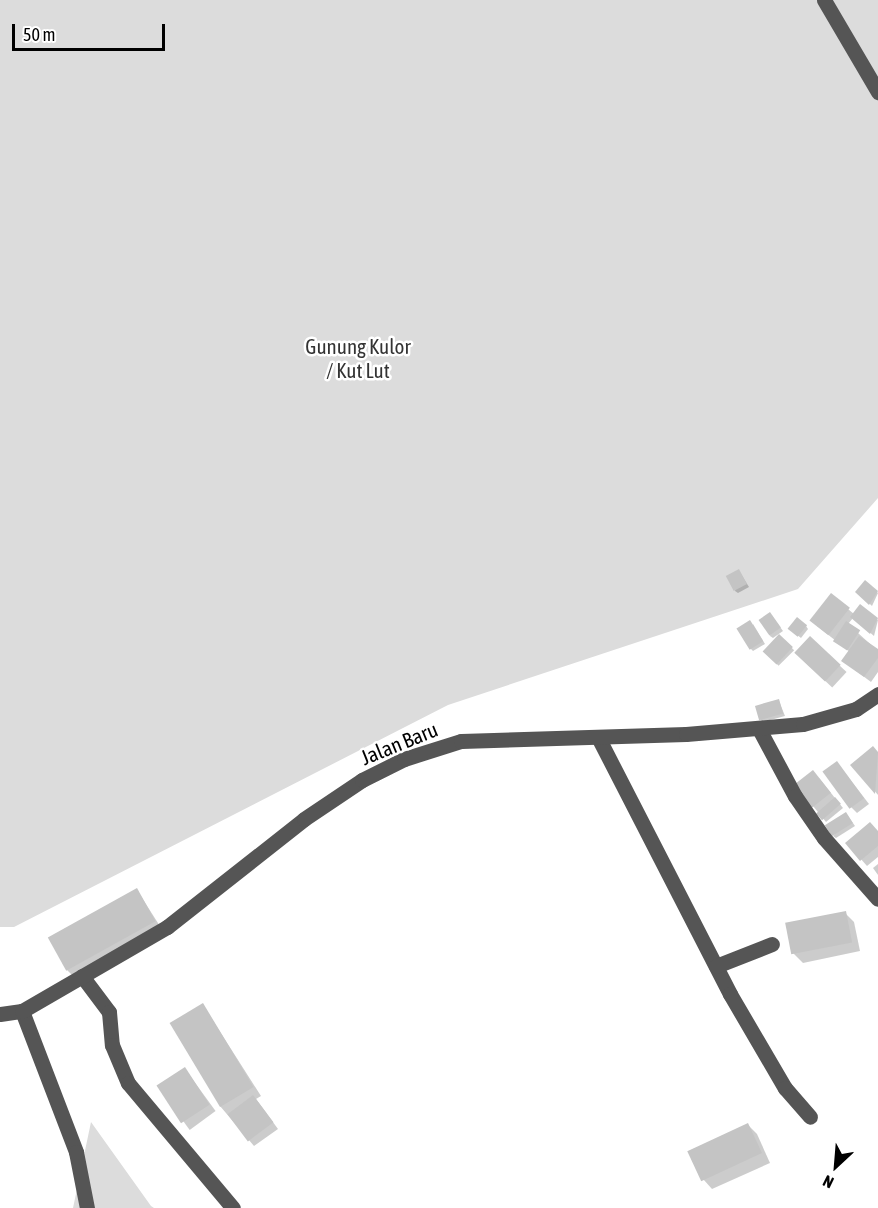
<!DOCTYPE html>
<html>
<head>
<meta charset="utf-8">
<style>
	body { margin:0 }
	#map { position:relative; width:878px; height:1208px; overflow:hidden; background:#fff; font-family:"Asap Condensed",sans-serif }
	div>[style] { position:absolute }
	.green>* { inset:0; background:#dcdcdc }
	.shadow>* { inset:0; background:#0003; transform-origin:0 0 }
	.building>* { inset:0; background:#c4c4c4; transform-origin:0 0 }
	.minor>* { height:15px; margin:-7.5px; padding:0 7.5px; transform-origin:7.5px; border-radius:7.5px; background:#555 }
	span { translate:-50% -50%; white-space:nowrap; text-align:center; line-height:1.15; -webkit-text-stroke:5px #fff; paint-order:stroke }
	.park-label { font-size:21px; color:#333 }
	.street-label { font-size:21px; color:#000 }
	.north { position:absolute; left:806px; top:1136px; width:60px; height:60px; -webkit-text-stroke:4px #fff; paint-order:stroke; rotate:206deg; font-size:16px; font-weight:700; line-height:24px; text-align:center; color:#000 }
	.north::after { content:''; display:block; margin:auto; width:21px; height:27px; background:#000; clip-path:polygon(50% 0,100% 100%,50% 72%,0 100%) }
	.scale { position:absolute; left:12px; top:24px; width:153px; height:27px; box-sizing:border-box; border:3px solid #000; border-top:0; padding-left:8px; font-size:18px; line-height:21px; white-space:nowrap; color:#000; -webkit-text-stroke:4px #fff; paint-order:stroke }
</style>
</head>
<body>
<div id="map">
	<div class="green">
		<i style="clip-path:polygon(0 0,878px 0,878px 498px,798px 589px,448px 705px,14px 927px,0 927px)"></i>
		<i style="clip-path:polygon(91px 1122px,151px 1206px,154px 1208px,73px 1208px)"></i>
	</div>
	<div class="shadow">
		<i style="clip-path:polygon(739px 571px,749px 587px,738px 593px,735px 591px)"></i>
		<i style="clip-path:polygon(866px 582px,878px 593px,872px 606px,857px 592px)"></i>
		<i style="clip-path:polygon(831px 595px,854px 614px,860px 606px,878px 620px,874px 636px,853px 618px,848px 624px,878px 651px,878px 672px,871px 682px,843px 661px,850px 652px,817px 626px)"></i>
		<i style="clip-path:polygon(772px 616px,783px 631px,773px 638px,770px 636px)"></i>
		<i style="clip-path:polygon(753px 624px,765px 644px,753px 651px,750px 648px)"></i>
		<i style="clip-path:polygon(806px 626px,808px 629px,801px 638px,792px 631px)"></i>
		<i style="left:780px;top:636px;width:20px;height:22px;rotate:45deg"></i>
		<i style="left:810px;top:638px;width:50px;height:21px;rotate:43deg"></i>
		<i style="clip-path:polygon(779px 701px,785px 716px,763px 722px,760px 719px)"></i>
		<i style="clip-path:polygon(873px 748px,878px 753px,878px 795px,853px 765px)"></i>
		<i style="clip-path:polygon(842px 769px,869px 804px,857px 813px,851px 807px)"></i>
		<i style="clip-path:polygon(819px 778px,843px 808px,826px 822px,813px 806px)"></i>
		<i style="clip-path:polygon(848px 816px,855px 826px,836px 838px,833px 836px)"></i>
		<i style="clip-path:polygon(878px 832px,878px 857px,867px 866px,847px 843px)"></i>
		<i style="clip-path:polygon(878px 864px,878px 875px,873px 868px)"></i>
		<i style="clip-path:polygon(137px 890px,163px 931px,75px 978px,66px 969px)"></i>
		<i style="clip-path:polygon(845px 913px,854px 922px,860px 951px,803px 963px,793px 953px)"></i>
		<i style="clip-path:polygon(203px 1005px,261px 1096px,256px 1099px,278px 1129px,254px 1146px,220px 1106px)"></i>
		<i style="left:185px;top:1069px;width:52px;height:32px;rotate:54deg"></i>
		<i style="clip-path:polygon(748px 1125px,757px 1134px,770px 1163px,712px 1189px,703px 1179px,689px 1151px)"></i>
	</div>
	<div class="building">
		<i style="left:739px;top:569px;width:17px;height:15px;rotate:62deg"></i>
		<i style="clip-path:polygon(865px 580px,878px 591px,869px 605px,855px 592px)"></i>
		<i style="left:831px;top:593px;width:24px;height:35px;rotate:38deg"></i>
		<i style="clip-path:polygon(860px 604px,878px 618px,870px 634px,850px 617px)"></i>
		<i style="left:770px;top:612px;width:19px;height:14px;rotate:55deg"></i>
		<i style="left:797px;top:617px;width:13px;height:15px;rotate:39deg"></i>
		<i style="left:750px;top:620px;width:25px;height:16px;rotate:58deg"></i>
		<i style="left:846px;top:621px;width:17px;height:24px;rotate:33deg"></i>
		<i style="left:779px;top:634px;width:19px;height:24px;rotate:43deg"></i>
		<i style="left:810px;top:636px;width:42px;height:23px;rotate:43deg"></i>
		<i style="clip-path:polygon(859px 636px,878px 649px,878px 658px,864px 677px,841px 661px)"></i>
		<i style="left:779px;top:699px;width:15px;height:25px;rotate:74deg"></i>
		<i style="clip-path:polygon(873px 746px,878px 752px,875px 794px,850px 765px)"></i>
		<i style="left:837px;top:761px;width:46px;height:18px;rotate:54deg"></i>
		<i style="left:813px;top:770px;width:29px;height:24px;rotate:52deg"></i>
		<i style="left:835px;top:797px;width:9px;height:25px;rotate:49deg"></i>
		<i style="left:846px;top:812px;width:13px;height:25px;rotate:58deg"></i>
		<i style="clip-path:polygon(870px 822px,878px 831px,878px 846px,860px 861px,845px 843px)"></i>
		<i style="left:137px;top:888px;width:38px;height:102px;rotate:61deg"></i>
		<i style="left:846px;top:911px;width:32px;height:62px;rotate:79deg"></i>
		<i style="left:203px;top:1003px;width:98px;height:39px;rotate:59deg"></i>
		<i style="left:185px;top:1067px;width:45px;height:34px;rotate:57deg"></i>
		<i style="left:253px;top:1095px;width:34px;height:32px;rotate:53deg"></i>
		<i style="left:748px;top:1123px;width:33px;height:67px;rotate:65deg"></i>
	</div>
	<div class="minor">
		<i style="left:824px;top:0;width:107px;rotate:59.6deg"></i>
		<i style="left:759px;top:729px;width:76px;rotate:61.8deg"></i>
		<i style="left:795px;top:796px;width:51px;rotate:55.4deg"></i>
		<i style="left:824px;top:838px;width:81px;rotate:48.5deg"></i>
		<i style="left:599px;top:739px;width:287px;rotate:62.8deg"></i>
		<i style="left:730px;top:994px;width:109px;rotate:59.7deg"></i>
		<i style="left:785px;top:1088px;width:38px;rotate:49deg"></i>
		<i style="left:716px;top:966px;width:60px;rotate:-21.4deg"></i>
		<i style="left:82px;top:976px;width:45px;rotate:53.1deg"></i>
		<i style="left:109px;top:1012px;width:33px;rotate:85deg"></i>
		<i style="left:112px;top:1045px;width:41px;rotate:67.2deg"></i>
		<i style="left:128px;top:1083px;width:163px;rotate:50deg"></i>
		<i style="left:22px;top:1011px;width:151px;rotate:69deg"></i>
		<i style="left:76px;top:1152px;width:57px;rotate:78.9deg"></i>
		<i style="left:0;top:1014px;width:22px;rotate:-8deg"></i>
		<i style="left:22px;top:1011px;width:168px;rotate:-30.1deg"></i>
		<i style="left:167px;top:927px;width:174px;rotate:-38.2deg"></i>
		<i style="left:304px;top:819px;width:70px;rotate:-33.9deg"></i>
		<i style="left:362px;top:780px;width:47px;rotate:-26.6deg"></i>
		<i style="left:404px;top:759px;width:60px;rotate:-17.5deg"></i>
		<i style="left:461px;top:741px;width:225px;rotate:-1.8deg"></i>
		<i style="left:686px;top:734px;width:117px;rotate:-4.9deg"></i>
		<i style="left:803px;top:724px;width:55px;rotate:-15.8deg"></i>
		<i style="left:856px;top:709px;width:27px;rotate:-34deg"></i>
	</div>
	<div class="park-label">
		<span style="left:358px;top:358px">Gunung Kulor<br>/ Kut Lut</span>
	</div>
	<div class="street-label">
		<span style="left:399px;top:743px;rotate:-22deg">Jalan Baru</span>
	</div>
	<div class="north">N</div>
	<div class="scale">50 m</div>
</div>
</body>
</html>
